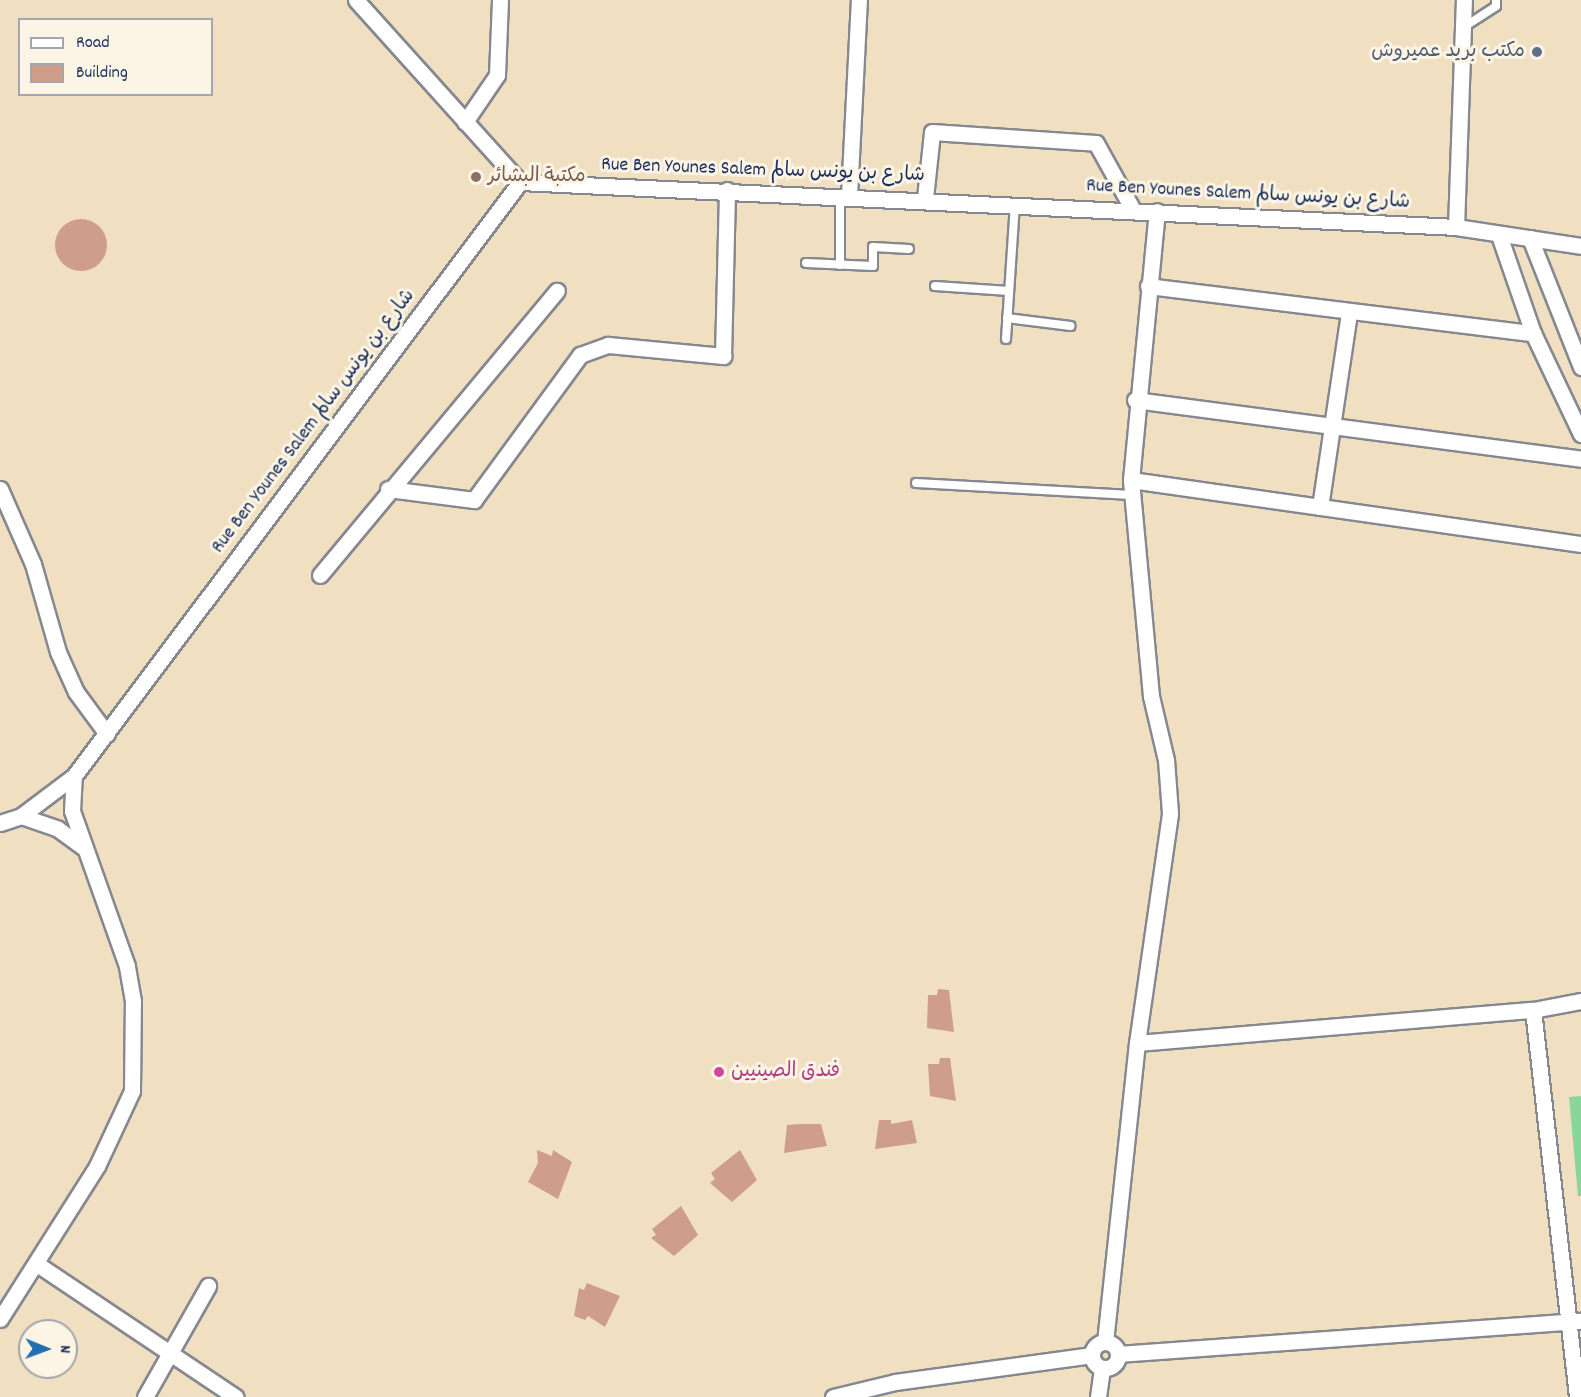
<!DOCTYPE html>
<html>
<head>
<meta charset="utf-8">
<style>
	body { margin:0 }
	#map { position:relative; width:1581px; height:1397px; overflow:hidden; background:#f0e0c1; font-family:Dekko,"Playpen Sans Arabic",sans-serif }
	div>[style] { position:absolute }
	.green>* { inset:0; background:#87d898 }
	.building>* { inset:0; background:#ce9e8a }
	.round { border-radius:50% }
	.roads { filter:drop-shadow(2px 0 #868890) drop-shadow(-2px 0 #868890) drop-shadow(0 2px #868890) drop-shadow(0 -2px #868890) }
	.service>* { height:8px; margin:-4px; padding:0 4px; transform-origin:4px; border-radius:4px; background:#fff }
	.minor>* { height:15px; margin:-7.5px; padding:0 7.5px; transform-origin:7.5px; border-radius:7.5px; background:#fff }
	.minor>.ring { margin:-7.5px; padding:0; box-sizing:content-box; background:none; border:15px solid #fff; border-radius:50% }
	.dots>* { width:16px; height:16px; translate:-50% -50%; box-sizing:border-box; border:3px solid #fcf5e5; border-radius:50% }
	span { translate:-50% -50%; white-space:nowrap; text-align:center; line-height:1.15; -webkit-text-stroke:6px #fcf5e5; paint-order:stroke }
	.service-label { font-size:20px; color:#4e5e75 }
	.right { translate:-100% -50%; text-align:right }
	.street-label { font-size:20px; color:#1b2f5e }
	.education-label { font-size:20px; color:#785e54 }
	.left { translate:0 -50%; text-align:left }
	.hotel-label { font-size:20px; color:#b23c85 }
	.legend { position:absolute; left:18px; top:18px; width:195px; height:78px; box-sizing:border-box; background:#fcf5e5; border:2px solid #a2a6af; margin:0; padding:8px 10px; list-style:none; font-size:18px; color:#1b2f5e }
	.legend li { display:flex; align-items:center; gap:12px; height:30px }
	.legend b { width:30px; border:2px solid #a2a6af }
	.north { position:absolute; left:18px; top:1319px; width:60px; height:60px; box-sizing:border-box; background:#fcf5e5; border:2px solid #a2a6af; border-radius:50%; rotate:91deg; font-size:16px; font-weight:700; line-height:24px; text-align:center; color:#1b2f5e }
	.north::after { content:''; display:block; margin:auto; width:21px; height:27px; background:#1f6fb2; clip-path:polygon(50% 0,100% 100%,50% 72%,0 100%) }
</style>
</head>
<body>
<div id="map">
	<div class="green">
		<i style="clip-path:polygon(1581px 1096px,1581px 1196px,1578px 1196px,1569px 1097px)"></i>
	</div>
	<div class="building">
		<i class="round" style="left:55px;top:219px;width:52px;height:52px"></i>
		<i style="clip-path:polygon(938px 989px,949px 990px,954px 1032px,927px 1028px,928px 995px,937px 995px)"></i>
		<i style="clip-path:polygon(940px 1058px,950px 1058px,956px 1101px,930px 1096px,928px 1064px,939px 1064px)"></i>
		<i style="clip-path:polygon(879px 1120px,891px 1120px,891px 1124px,912px 1120px,917px 1143px,875px 1149px)"></i>
		<i style="clip-path:polygon(800px 1124px,821px 1124px,827px 1146px,784px 1153px,787px 1125px)"></i>
		<i style="clip-path:polygon(537px 1150px,552px 1156px,553px 1150px,572px 1162px,558px 1199px,528px 1182px,538px 1163px)"></i>
		<i style="clip-path:polygon(740px 1150px,757px 1180px,732px 1202px,710px 1183px,715px 1179px,711px 1173px)"></i>
		<i style="clip-path:polygon(681px 1206px,698px 1235px,674px 1256px,651px 1238px,656px 1235px,652px 1229px)"></i>
		<i style="clip-path:polygon(587px 1283px,620px 1296px,605px 1327px,588px 1316px,585px 1320px,574px 1316px,579px 1288px,584px 1290px)"></i>
	</div>
	<div class="roads">
		<div class="service">
			<i style="left:1464px;top:27px;width:38px;rotate:-33deg"></i>
			<i style="left:1496px;top:6px;width:6px;rotate:-90deg"></i>
			<i style="left:840px;top:197px;width:68px;rotate:90deg"></i>
			<i style="left:806px;top:263px;width:67px;rotate:2.6deg"></i>
			<i style="left:873px;top:266px;width:19px;rotate:-90deg"></i>
			<i style="left:873px;top:247px;width:36px;rotate:3deg"></i>
			<i style="left:935px;top:286px;width:74px;rotate:3.9deg"></i>
			<i style="left:1007px;top:318px;width:64px;rotate:7.2deg"></i>
			<i style="left:1006px;top:339px;width:134px;rotate:-86.2deg"></i>
			<i style="left:916px;top:483px;width:216px;rotate:3.2deg"></i>
		</div>
		<div class="minor">
			<i style="left:356px;top:0;width:245px;rotate:48deg"></i>
			<i style="left:465px;top:122px;width:57px;rotate:-55.8deg"></i>
			<i style="left:497px;top:75px;width:75px;rotate:-87.7deg"></i>
			<i style="left:520px;top:182px;width:937px;rotate:2.75deg"></i>
			<i style="left:1456px;top:227px;width:126px;rotate:8.6deg"></i>
			<i style="left:849px;top:196px;width:196px;rotate:-87.1deg"></i>
			<i style="left:925px;top:198px;width:66px;rotate:-83.9deg"></i>
			<i style="left:932px;top:132px;width:164px;rotate:3.8deg"></i>
			<i style="left:1096px;top:143px;width:77px;rotate:61.1deg"></i>
			<i style="left:1456px;top:227px;width:227px;rotate:-88deg"></i>
			<i style="left:1499px;top:235px;width:104px;rotate:70.9deg"></i>
			<i style="left:1533px;top:333px;width:112px;rotate:64.6deg"></i>
			<i style="left:1530px;top:238px;width:139px;rotate:68.4deg"></i>
			<i style="left:1148px;top:286px;width:388px;rotate:7deg"></i>
			<i style="left:1135px;top:400px;width:450px;rotate:7.5deg"></i>
			<i style="left:1131px;top:480px;width:455px;rotate:8.1deg"></i>
			<i style="left:0;top:489px;width:82px;rotate:66.3deg"></i>
			<i style="left:33px;top:564px;width:91px;rotate:74.1deg"></i>
			<i style="left:58px;top:652px;width:44px;rotate:65.8deg"></i>
			<i style="left:76px;top:692px;width:52px;rotate:53.6deg"></i>
			<i style="left:388px;top:489px;width:87px;rotate:7.3deg"></i>
			<i style="left:474px;top:500px;width:180px;rotate:-53.8deg"></i>
			<i style="left:580px;top:355px;width:30px;rotate:-20deg"></i>
			<i style="left:608px;top:345px;width:116px;rotate:5.5deg"></i>
			<i style="left:723px;top:356px;width:166px;rotate:-88.6deg"></i>
			<i style="left:1320px;top:507px;width:197px;rotate:-81.5deg"></i>
			<i style="left:320px;top:575px;width:370px;rotate:-50.2deg"></i>
			<i style="left:21px;top:816px;width:39px;rotate:19deg"></i>
			<i style="left:58px;top:829px;width:31px;rotate:36deg"></i>
			<i style="left:0;top:823px;width:22px;rotate:-18deg"></i>
			<i style="left:21px;top:816px;width:66px;rotate:-37deg"></i>
			<i style="left:74px;top:776px;width:743px;rotate:-53.1deg"></i>
			<i style="left:1533px;top:1010px;width:389px;rotate:83.5deg"></i>
			<i style="left:1137px;top:1043px;width:397px;rotate:-4.8deg"></i>
			<i style="left:1533px;top:1010px;width:49px;rotate:-10.6deg"></i>
			<i style="left:37px;top:1264px;width:239px;rotate:33.8deg"></i>
			<i style="left:0;top:1319px;width:181px;rotate:-57.6deg"></i>
			<i style="left:97px;top:1166px;width:83px;rotate:-65deg"></i>
			<i style="left:132px;top:1091px;width:90px;rotate:-89.4deg"></i>
			<i style="left:133px;top:1001px;width:36px;rotate:-100deg"></i>
			<i style="left:127px;top:966px;width:164px;rotate:-109.5deg"></i>
			<i style="left:72px;top:811px;width:35px;rotate:-87deg"></i>
			<i class="ring" style="left:1092px;top:1342px;width:11px;height:11px"></i>
			<i style="left:1105px;top:1342px;width:301px;rotate:-83.9deg"></i>
			<i style="left:1137px;top:1043px;width:232px;rotate:-81.8deg"></i>
			<i style="left:1170px;top:813px;width:53px;rotate:-94.3deg"></i>
			<i style="left:1166px;top:760px;width:66px;rotate:-103.2deg"></i>
			<i style="left:1151px;top:696px;width:217px;rotate:-95.3deg"></i>
			<i style="left:1131px;top:480px;width:270px;rotate:-84.5deg"></i>
			<i style="left:1118px;top:1354px;width:464px;rotate:-4.1deg"></i>
			<i style="left:145px;top:1397px;width:128px;rotate:-60.4deg"></i>
			<i style="left:833px;top:1397px;width:64px;rotate:-13.6deg"></i>
			<i style="left:895px;top:1382px;width:199px;rotate:-7.8deg"></i>
			<i style="left:1098px;top:1397px;width:29px;rotate:-82deg"></i>
		</div>
	</div>
	<div class="dots">
		<i style="left:1537px;top:52px;background:#5c6f8a"></i>
		<i style="left:476px;top:177px;background:#8d6e63"></i>
		<i style="left:719px;top:1072px;background:#d1479c"></i>
	</div>
	<div class="service-label">
		<span class="right" style="left:1525px;top:52px">مكتب بريد عميروش</span>
	</div>
	<div class="street-label">
		<span style="left:763px;top:171px;rotate:2deg">Rue Ben Younes Salem شارع بن يونس سالم</span>
		<span style="left:1248px;top:195px;rotate:3deg">Rue Ben Younes Salem شارع بن يونس سالم</span>
		<span style="left:314px;top:422px;rotate:-53deg">Rue Ben Younes Salem شارع بن يونس سالم</span>
	</div>
	<div class="education-label">
		<span class="left" style="left:488px;top:177px">مكتبة البشائر</span>
	</div>
	<div class="hotel-label">
		<span class="left" style="left:731px;top:1072px">فندق الصينيين</span>
	</div>
	<ul class="legend">
	<li><b style="height:8px;background:#fff"></b>Road</li>
	<li><b style="height:16px;background:#ce9e8a"></b>Building</li>
	</ul>
	<div class="north">N</div>
</div>
</body>
</html>
